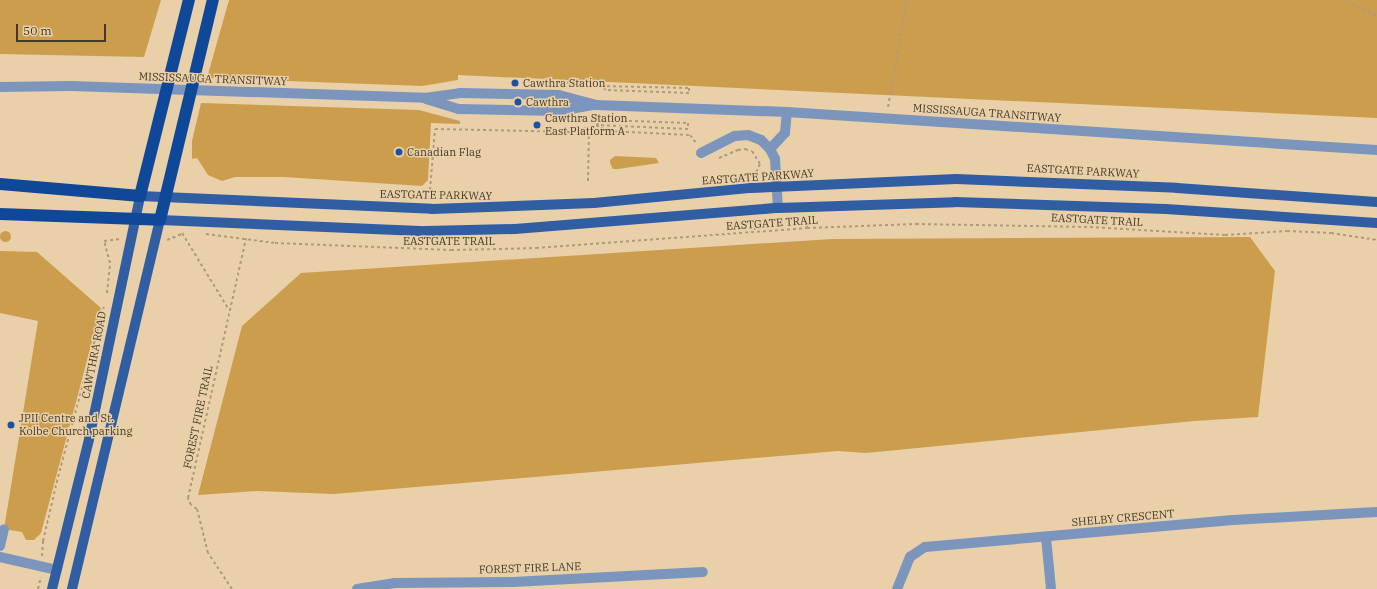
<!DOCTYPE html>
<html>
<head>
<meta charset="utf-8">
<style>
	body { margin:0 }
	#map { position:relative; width:1377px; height:589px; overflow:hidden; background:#e9d0a9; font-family:"IBM Plex Serif",serif }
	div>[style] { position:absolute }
	.green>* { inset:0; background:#cc9d4d }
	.round { border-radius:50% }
	.path>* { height:2px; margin-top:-1px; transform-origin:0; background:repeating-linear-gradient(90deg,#ae9b7c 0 3px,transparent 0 6px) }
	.minor>* { height:10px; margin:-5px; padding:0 5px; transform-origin:5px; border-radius:5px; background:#7c95bc }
	.major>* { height:10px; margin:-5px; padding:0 5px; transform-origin:5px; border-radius:5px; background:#315ea3 }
	.highway>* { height:12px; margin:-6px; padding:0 6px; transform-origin:6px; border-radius:6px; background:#104899 }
	.dots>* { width:11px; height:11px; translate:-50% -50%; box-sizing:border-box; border:2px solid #e9d0a9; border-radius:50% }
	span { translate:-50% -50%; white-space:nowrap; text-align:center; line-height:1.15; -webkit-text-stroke:3px #e9d0a9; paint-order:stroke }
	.street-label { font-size:11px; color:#433929 }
	.poi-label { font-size:11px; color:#433929 }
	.left { translate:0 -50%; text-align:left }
	.scale { position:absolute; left:16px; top:24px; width:90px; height:18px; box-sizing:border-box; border:2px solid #433929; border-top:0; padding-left:5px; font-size:12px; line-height:14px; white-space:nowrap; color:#433929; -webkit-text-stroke:3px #e9d0a9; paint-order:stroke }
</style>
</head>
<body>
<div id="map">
	<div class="green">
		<i style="clip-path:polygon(0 0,161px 0,144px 57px,0 54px)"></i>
		<i style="clip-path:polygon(229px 0,1377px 0,1377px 118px,458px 75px,458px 80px,422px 86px,207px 78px)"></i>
		<i style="clip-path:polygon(201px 103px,419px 110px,460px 121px,460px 124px,431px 123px,428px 180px,422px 186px,284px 177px,235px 177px,222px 181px,208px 175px,197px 158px,192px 159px,192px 141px)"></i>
		<i style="clip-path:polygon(615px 156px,656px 158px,659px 163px,618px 169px,613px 169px,610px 163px,610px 160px)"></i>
		<i class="round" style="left:-0.5px;top:230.5px;width:11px;height:11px"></i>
		<i style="clip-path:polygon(1250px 237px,1275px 271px,1258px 417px,1194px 421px,866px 453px,838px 451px,334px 494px,257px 491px,198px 495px,242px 326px,301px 273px,832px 239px)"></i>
		<i style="clip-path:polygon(0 251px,37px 252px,101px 308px,41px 533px,34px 540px,26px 540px,22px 532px,4px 529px,38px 321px,0 313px)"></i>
	</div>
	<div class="path">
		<i style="left:1346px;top:0;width:19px;rotate:32deg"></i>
		<i style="left:1362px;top:10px;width:16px;rotate:18deg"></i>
		<i style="left:561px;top:82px;width:40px;rotate:5.7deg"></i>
		<i style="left:601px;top:86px;width:88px;rotate:1.3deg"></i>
		<i style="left:689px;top:88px;width:5px;rotate:90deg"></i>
		<i style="left:689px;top:93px;width:83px;rotate:-177.9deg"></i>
		<i style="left:606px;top:90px;width:6px;rotate:-141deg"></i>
		<i style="left:888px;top:107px;width:109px;rotate:-79.9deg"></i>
		<i style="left:605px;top:120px;width:83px;rotate:2.1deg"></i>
		<i style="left:688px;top:123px;width:6px;rotate:90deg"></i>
		<i style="left:688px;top:129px;width:92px;rotate:-177.5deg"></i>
		<i style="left:596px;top:125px;width:10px;rotate:-29deg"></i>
		<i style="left:719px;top:158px;width:21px;rotate:-23deg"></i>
		<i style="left:738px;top:150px;width:7px;rotate:-8deg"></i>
		<i style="left:745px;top:149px;width:7px;rotate:16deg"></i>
		<i style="left:752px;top:151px;width:15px;rotate:58deg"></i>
		<i style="left:760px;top:164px;width:14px;rotate:115deg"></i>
		<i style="left:588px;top:181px;width:54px;rotate:-88.9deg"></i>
		<i style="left:430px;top:190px;width:61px;rotate:-85.3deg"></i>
		<i style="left:435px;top:129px;width:138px;rotate:1.2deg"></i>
		<i style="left:573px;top:132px;width:24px;rotate:-17deg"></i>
		<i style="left:596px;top:125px;width:13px;rotate:27deg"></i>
		<i style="left:608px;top:131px;width:82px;rotate:2.8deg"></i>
		<i style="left:690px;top:135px;width:10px;rotate:53deg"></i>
		<i style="left:806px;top:218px;width:10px;rotate:84deg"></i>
		<i style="left:754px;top:221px;width:11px;rotate:85deg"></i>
		<i style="left:182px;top:233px;width:90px;rotate:58.6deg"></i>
		<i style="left:206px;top:234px;width:70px;rotate:7.4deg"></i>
		<i style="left:275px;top:243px;width:176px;rotate:2.3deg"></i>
		<i style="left:451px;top:250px;width:85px;rotate:-1.3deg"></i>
		<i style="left:536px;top:248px;width:272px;rotate:-4.2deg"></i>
		<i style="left:807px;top:228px;width:109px;rotate:-2.1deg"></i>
		<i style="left:916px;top:224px;width:174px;rotate:1deg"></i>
		<i style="left:1090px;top:227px;width:135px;rotate:3.4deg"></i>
		<i style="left:1225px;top:235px;width:62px;rotate:-3.7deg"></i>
		<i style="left:1287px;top:231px;width:44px;rotate:2.6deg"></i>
		<i style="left:1331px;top:233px;width:47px;rotate:8.7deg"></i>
		<i style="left:167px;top:240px;width:18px;rotate:-22deg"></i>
		<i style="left:107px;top:293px;width:30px;rotate:-84deg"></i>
		<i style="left:110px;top:263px;width:23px;rotate:-105deg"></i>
		<i style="left:104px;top:241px;width:16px;rotate:-7deg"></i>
		<i style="left:42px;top:556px;width:15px;rotate:-86deg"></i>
		<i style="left:43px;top:541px;width:66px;rotate:-76.8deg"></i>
		<i style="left:58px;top:477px;width:176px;rotate:-74.9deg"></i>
		<i style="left:38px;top:589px;width:12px;rotate:-76deg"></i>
		<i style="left:232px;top:589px;width:43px;rotate:-123.7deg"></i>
		<i style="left:208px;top:553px;width:45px;rotate:-104deg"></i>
		<i style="left:197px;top:509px;width:7px;rotate:-146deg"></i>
		<i style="left:191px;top:505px;width:8px;rotate:-113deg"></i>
		<i style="left:188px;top:498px;width:266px;rotate:-77.4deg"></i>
	</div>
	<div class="minor">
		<i style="left:0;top:87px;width:71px;rotate:-0.8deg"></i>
		<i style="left:71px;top:86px;width:354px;rotate:1.9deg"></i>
		<i style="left:425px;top:98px;width:35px;rotate:-8deg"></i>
		<i style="left:460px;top:93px;width:99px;rotate:1.2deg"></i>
		<i style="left:559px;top:95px;width:38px;rotate:15deg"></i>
		<i style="left:596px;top:105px;width:191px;rotate:2.1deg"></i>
		<i style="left:787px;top:112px;width:591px;rotate:3.69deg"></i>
		<i style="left:426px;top:99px;width:34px;rotate:17deg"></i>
		<i style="left:459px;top:109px;width:100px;rotate:1.1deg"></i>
		<i style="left:559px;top:111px;width:34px;rotate:-10deg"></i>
		<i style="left:770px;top:149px;width:22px;rotate:-47deg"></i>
		<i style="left:785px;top:133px;width:21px;rotate:-85deg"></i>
		<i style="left:701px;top:153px;width:38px;rotate:-27deg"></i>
		<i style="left:735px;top:136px;width:13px;rotate:-4deg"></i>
		<i style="left:748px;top:135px;width:14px;rotate:21deg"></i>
		<i style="left:761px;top:140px;width:13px;rotate:45deg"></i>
		<i style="left:770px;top:149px;width:11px;rotate:63deg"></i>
		<i style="left:775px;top:159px;width:49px;rotate:86.5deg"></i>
		<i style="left:1046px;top:537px;width:52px;rotate:84.5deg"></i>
		<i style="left:0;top:546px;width:17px;rotate:-77deg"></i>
		<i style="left:0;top:557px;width:58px;rotate:12.8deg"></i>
		<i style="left:357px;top:589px;width:37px;rotate:-9deg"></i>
		<i style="left:394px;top:583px;width:119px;rotate:-0.5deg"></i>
		<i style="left:513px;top:582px;width:190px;rotate:-3deg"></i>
		<i style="left:897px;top:589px;width:35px;rotate:-68deg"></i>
		<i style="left:910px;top:557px;width:18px;rotate:-34deg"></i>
		<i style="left:925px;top:547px;width:309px;rotate:-5deg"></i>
		<i style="left:1233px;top:520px;width:144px;rotate:-3.2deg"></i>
	</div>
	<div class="major">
		<i style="left:52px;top:589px;width:154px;rotate:-76.1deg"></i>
		<i style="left:89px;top:439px;width:248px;rotate:-78.1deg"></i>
		<i style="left:140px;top:196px;width:292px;rotate:2.5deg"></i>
		<i style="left:432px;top:209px;width:162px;rotate:-2.1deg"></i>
		<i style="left:594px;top:203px;width:158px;rotate:-5.5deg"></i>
		<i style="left:751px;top:188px;width:205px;rotate:-2.5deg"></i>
		<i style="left:956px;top:179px;width:221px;rotate:2.3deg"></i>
		<i style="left:1177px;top:188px;width:200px;rotate:4deg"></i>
		<i style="left:72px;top:589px;width:379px;rotate:-76.6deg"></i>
		<i style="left:160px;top:220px;width:266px;rotate:2.4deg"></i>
		<i style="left:426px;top:231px;width:89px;rotate:-1.3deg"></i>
		<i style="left:515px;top:229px;width:264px;rotate:-4.6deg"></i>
		<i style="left:778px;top:208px;width:177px;rotate:-1.9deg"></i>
		<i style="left:955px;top:202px;width:211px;rotate:1.9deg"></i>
		<i style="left:1166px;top:209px;width:211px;rotate:3.8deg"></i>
	</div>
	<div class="highway">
		<i style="left:0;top:184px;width:141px;rotate:4.9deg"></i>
		<i style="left:140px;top:196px;width:202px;rotate:-76deg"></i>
		<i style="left:0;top:214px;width:160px;rotate:2.1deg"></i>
		<i style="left:160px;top:220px;width:226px;rotate:-76.5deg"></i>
	</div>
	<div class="dots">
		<i style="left:515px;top:83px;background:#1b52a4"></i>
		<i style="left:518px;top:102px;background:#1b52a4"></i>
		<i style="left:537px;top:125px;background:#1b52a4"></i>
		<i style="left:399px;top:152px;background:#1b52a4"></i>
		<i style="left:11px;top:425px;background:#1b52a4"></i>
	</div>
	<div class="street-label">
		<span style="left:213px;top:79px;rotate:2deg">MISSISSAUGA TRANSITWAY</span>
		<span style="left:987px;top:113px;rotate:4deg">MISSISSAUGA TRANSITWAY</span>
		<span style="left:1083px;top:171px;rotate:3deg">EASTGATE PARKWAY</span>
		<span style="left:758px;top:177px;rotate:-4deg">EASTGATE PARKWAY</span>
		<span style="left:436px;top:195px;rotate:1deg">EASTGATE PARKWAY</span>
		<span style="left:1097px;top:220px;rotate:3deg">EASTGATE TRAIL</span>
		<span style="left:772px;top:223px;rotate:-4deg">EASTGATE TRAIL</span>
		<span style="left:449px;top:241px">EASTGATE TRAIL</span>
		<span style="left:94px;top:355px;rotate:-79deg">CAWTHRA ROAD</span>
		<span style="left:198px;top:417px;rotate:-78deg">FOREST FIRE TRAIL</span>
		<span style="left:1123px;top:518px;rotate:-5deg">SHELBY CRESCENT</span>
		<span style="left:530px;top:568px;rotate:-2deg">FOREST FIRE LANE</span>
	</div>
	<div class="poi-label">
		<span class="left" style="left:523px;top:83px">Cawthra Station</span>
		<span class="left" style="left:526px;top:102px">Cawthra</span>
		<span class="left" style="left:545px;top:125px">Cawthra Station<br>East Platform A</span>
		<span class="left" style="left:407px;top:152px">Canadian Flag</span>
		<span class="left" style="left:19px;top:425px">JPII Centre and St.<br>Kolbe Church parking</span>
	</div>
	<div class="scale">50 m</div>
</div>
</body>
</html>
